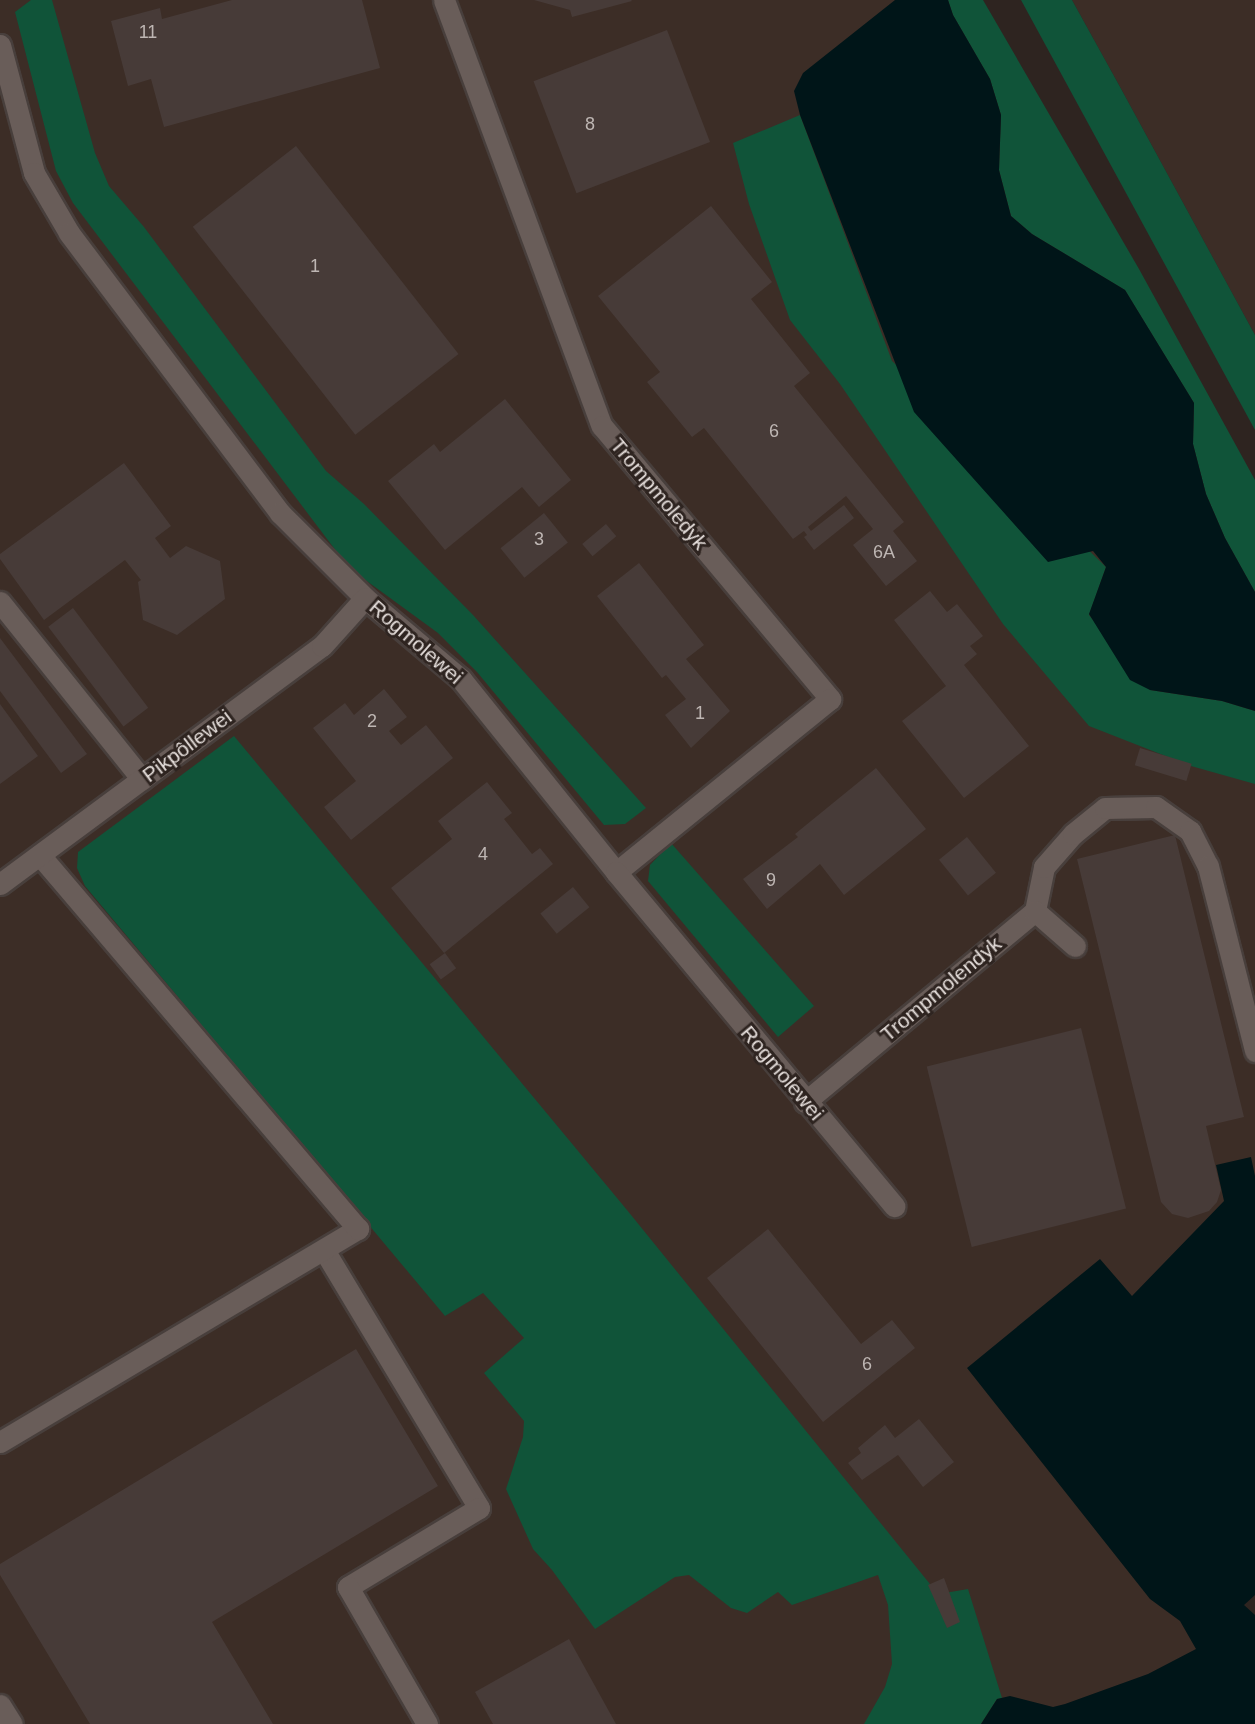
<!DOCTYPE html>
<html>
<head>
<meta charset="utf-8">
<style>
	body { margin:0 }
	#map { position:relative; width:1255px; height:1724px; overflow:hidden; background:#2e2420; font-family:Arial,sans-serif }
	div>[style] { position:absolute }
	.built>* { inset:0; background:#3c2d26 }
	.green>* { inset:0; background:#105439 }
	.water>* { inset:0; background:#001518 }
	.building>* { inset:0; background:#473b38; transform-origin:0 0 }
	.roads { filter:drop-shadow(2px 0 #483f3c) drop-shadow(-2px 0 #483f3c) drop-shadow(0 2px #483f3c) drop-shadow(0 -2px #483f3c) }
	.service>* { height:21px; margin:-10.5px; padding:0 10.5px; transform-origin:10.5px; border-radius:10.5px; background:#695d59 }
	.minor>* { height:21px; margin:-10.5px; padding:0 10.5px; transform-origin:10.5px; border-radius:10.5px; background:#695d59 }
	span { translate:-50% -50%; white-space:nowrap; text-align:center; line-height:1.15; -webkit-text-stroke:6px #2e2420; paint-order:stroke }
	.number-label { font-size:18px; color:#beb6b3 }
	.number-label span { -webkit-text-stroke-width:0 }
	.street-label { font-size:21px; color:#e6dfdc }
</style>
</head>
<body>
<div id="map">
	<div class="built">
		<i style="clip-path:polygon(0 0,929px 0,1255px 626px,1255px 1217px,1206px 1595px,1247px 1675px,1154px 1724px,0 1724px)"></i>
		<i style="clip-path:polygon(1072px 0,1255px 0,1255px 335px,1119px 85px)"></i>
	</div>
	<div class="green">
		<i style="clip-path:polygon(31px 0,52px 0,95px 153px,109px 186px,144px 227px,326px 471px,364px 504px,473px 615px,646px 808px,625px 824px,604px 825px,477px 672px,438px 633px,349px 568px,73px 203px,56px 171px,15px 12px)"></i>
		<i style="clip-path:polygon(948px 0,983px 0,1139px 269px,1255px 480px,1255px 592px,1225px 538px,1206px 494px,1193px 444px,1194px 403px,1125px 290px,1032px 234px,1011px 216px,999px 170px,1001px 115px,990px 79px,953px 15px)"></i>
		<i style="clip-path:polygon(1021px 0,1072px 0,1119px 85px,1255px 335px,1255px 430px)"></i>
		<i style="clip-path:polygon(800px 115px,892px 361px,1106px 567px,1089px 615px,1150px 690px,1222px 701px,1255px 711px,1255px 784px,1191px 766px,1089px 726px,1003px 624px,840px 384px,790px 320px,749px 204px,733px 143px)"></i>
		<i style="clip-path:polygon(234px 736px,627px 1210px,934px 1589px,939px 1594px,968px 1589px,1002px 1698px,997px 1699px,981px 1724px,864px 1724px,885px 1687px,892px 1664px,888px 1605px,878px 1575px,792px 1605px,778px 1592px,747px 1613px,731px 1608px,689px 1575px,675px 1577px,595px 1629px,552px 1570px,533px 1549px,506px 1489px,523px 1437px,524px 1421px,484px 1373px,524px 1338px,483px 1293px,445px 1316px,85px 886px,77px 868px,78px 852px)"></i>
		<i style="clip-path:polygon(671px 843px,814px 1006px,778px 1037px,648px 881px,650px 865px)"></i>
	</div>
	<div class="water">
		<i style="clip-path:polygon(895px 0,948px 0,953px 15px,990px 79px,1001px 115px,999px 170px,1011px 216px,1032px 234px,1125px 290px,1194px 403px,1193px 444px,1206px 494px,1225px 538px,1255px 592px,1255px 711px,1222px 701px,1150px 690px,1130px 680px,1089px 614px,1106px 567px,1093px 551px,1048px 562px,914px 412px,800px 115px,794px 91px,803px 73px)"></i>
		<i style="clip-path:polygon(1251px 1157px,1255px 1176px,1255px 1595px,1244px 1605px,1255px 1615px,1255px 1724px,981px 1724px,997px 1699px,1010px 1696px,1053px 1707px,1065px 1704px,1148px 1674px,1196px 1649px,1180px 1621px,1150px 1599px,967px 1368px,1100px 1259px,1132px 1296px,1224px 1201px,1216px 1165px)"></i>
	</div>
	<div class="building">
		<i style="clip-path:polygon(232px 0,362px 0,380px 68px,164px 127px,151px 79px,128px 86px,111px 21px,160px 8px,162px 19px)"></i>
		<i style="clip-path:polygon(534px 0,631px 0,632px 1px,572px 17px,570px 10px)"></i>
		<i style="left:667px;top:30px;width:120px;height:143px;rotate:69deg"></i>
		<i style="left:296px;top:146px;width:264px;height:131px;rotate:52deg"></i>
		<i style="clip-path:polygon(711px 206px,772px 282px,751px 299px,810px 373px,794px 386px,904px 522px,893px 531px,917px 561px,886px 586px,853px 545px,873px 529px,846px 496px,808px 527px,811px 531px,844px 505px,854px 518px,814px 550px,804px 537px,807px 535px,804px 531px,793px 539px,704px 428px,692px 437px,647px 382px,660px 372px,598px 296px)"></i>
		<i style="clip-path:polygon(505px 399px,571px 480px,539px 507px,522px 487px,445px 550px,388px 481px,434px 444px,440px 452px)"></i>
		<i style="clip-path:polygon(124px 463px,171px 526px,155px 538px,170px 558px,186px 546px,220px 561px,225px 599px,177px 635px,143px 620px,138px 582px,141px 580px,125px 560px,44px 620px,0 559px,0 554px)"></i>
		<i style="left:544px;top:513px;width:38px;height:56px;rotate:51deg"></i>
		<i style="left:606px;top:524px;width:16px;height:31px;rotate:50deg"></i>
		<i style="clip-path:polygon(639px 563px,704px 645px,686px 659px,730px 711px,691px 748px,665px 715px,686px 699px,666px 675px,662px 678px,597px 596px)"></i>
		<i style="clip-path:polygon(930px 591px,947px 612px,957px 604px,983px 636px,970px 646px,977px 654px,964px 665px,1029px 746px,964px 798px,902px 721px,946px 686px,894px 620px)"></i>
		<i style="left:73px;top:608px;width:125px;height:31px;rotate:53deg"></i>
		<i style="clip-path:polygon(0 638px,87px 754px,61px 773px,0 691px)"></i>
		<i style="clip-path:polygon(384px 689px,407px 717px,389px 731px,401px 745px,426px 725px,453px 758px,351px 840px,324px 807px,356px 781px,313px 728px,345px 703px,354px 715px)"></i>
		<i style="clip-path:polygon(0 704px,38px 756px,0 784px)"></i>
		<i style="left:1140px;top:748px;width:54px;height:18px;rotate:17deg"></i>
		<i style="clip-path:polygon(876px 768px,926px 829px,844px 895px,820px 864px,767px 909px,743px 879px,798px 837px,795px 834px)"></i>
		<i style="clip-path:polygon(487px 782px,512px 813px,504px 819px,532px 854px,540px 848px,553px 864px,444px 953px,391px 888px,452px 839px,438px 821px)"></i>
		<i style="clip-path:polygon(1175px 835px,1244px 1117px,1206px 1126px,1221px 1190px,1217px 1202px,1209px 1211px,1188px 1218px,1172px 1214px,1161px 1202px,1077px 859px)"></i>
		<i style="left:967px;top:837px;width:46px;height:36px;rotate:51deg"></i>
		<i style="left:573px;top:887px;width:26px;height:42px;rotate:51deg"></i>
		<i style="left:445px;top:953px;width:19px;height:19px;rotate:54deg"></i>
		<i style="left:1081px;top:1028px;width:186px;height:159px;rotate:76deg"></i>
		<i style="clip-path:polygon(768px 1229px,861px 1344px,892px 1320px,915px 1348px,823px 1422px,707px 1278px)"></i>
		<i style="clip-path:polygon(356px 1349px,438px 1486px,212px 1622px,273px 1724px,90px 1724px,0 1575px,0 1564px)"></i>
		<i style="clip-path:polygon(919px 1419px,954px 1462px,923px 1487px,898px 1455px,862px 1480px,848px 1463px,861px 1453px,858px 1448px,885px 1425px,895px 1438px)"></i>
		<i style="clip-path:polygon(944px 1578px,960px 1622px,947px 1628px,928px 1585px)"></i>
		<i style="clip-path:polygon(569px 1639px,616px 1724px,493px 1724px,475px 1692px)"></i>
	</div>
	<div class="roads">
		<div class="service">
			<i style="left:0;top:602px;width:227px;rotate:51.3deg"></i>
			<i style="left:1035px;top:911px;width:45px;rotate:-78.4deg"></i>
			<i style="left:1044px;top:867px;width:44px;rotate:-48.7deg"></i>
			<i style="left:1073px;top:834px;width:41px;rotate:-39.1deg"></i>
			<i style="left:1105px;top:808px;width:51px;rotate:-1.1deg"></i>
			<i style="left:1156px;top:807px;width:42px;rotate:35.2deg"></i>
			<i style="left:1190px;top:831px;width:39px;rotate:63deg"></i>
			<i style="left:1208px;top:866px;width:191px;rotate:75.7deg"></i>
			<i style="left:324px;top:1250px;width:301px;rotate:59deg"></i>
			<i style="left:479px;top:1508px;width:153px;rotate:148.9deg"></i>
			<i style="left:348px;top:1587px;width:158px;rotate:60deg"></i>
			<i style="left:0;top:1442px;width:417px;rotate:-30.8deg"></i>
			<i style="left:358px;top:1229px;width:491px;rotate:-130.4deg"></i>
			<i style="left:0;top:1705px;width:22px;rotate:58deg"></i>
		</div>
		<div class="minor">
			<i style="left:444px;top:0;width:454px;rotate:69.7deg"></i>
			<i style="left:602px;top:426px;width:356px;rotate:50.1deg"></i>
			<i style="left:830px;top:699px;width:275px;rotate:141deg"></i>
			<i style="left:0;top:45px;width:132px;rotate:75.1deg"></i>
			<i style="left:34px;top:173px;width:69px;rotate:59.7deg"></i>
			<i style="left:69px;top:233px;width:351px;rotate:53deg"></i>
			<i style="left:280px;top:513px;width:120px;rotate:45deg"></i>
			<i style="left:365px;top:598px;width:126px;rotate:40.2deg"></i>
			<i style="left:461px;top:679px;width:248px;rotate:51.2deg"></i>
			<i style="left:616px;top:872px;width:435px;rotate:50.2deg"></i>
			<i style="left:0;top:884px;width:400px;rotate:-36.5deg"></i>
			<i style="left:322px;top:646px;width:64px;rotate:-48.1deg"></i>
			<i style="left:805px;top:1102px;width:299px;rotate:-39.7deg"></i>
			<i style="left:1035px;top:911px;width:53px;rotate:41.2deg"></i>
		</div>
	</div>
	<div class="number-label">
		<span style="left:148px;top:32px">11</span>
		<span style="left:590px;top:124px">8</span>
		<span style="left:315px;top:266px">1</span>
		<span style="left:774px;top:431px">6</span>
		<span style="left:539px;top:539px">3</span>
		<span style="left:884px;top:552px">6A</span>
		<span style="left:700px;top:713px">1</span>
		<span style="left:372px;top:721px">2</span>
		<span style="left:483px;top:854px">4</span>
		<span style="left:771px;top:880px">9</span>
		<span style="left:867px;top:1364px">6</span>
	</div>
	<div class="street-label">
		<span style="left:659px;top:494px;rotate:50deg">Trompmoledyk</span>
		<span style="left:416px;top:642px;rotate:41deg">Rogmolewei</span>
		<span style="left:187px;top:746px;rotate:-37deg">Pikpôllewei</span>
		<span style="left:941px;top:989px;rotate:-40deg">Trompmolendyk</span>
		<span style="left:782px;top:1073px;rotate:50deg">Rogmolewei</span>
	</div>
</div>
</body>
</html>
